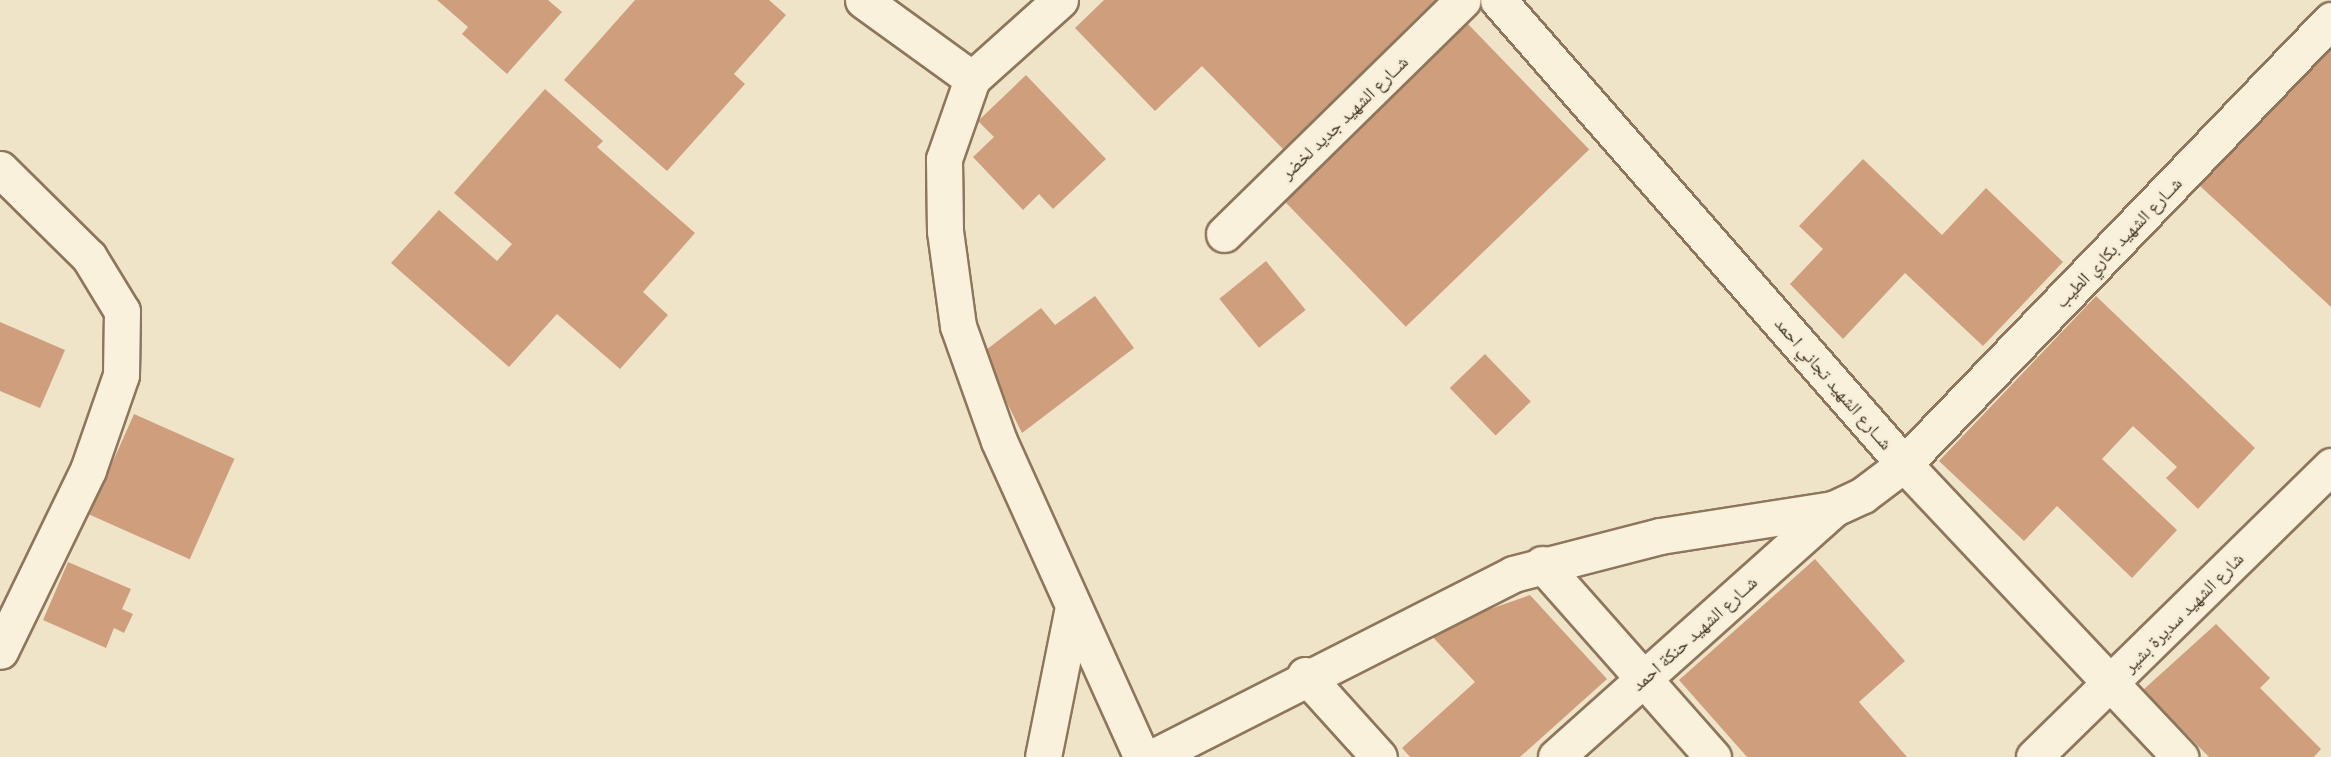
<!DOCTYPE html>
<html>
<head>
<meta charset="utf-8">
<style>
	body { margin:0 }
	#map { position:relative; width:2331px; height:757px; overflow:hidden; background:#f0e4c8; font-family:"PT Serif","Noto Naskh Arabic",serif }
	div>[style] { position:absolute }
	.building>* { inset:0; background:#cf9f7d; transform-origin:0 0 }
	.roads { filter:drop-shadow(2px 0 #8d765c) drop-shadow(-2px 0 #8d765c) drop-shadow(0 2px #8d765c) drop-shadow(0 -2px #8d765c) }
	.street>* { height:35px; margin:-17.5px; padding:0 17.5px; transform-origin:17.5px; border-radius:17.5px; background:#faf1dc }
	span { translate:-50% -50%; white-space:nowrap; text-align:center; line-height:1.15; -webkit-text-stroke:5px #f7eed8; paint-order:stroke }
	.street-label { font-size:18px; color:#3d2e20 }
</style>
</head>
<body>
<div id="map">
	<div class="building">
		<i style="clip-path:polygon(437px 0,548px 0,562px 12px,507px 74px,462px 34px,468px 27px)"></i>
		<i style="clip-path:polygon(635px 0,769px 0,786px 15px,734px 74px,745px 84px,667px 171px,564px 80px)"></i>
		<i style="clip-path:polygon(1104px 0,1438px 0,1283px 149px,1202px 66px,1155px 111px,1075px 28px)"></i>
		<i style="left:1467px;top:23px;width:176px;height:255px;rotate:46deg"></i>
		<i style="clip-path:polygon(2331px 49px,2331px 307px,2200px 186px)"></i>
		<i style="clip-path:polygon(1026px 75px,1106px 159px,1053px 209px,1039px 194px,1023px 210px,973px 157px,994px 137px,978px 121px)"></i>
		<i style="clip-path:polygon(545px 89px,603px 141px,597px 147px,695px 233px,643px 292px,668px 315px,620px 369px,557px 314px,509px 367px,391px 263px,439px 210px,497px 261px,512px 244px,454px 193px)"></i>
		<i style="clip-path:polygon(1863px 159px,1942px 235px,1986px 188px,2063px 262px,1983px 346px,1905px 273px,1843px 339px,1790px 284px,1823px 249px,1799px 226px)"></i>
		<i style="left:1266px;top:261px;width:63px;height:60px;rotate:51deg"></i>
		<i style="clip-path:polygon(1095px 296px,1134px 348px,1022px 433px,982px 353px,1041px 308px,1055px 325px)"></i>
		<i style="clip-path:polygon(2096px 296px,2255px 448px,2198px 509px,2166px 478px,2177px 467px,2133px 426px,2102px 459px,2177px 530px,2132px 578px,2057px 506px,2024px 541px,1939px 461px)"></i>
		<i style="clip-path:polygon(0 322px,65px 350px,40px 408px,0 391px)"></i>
		<i style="left:1485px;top:354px;width:66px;height:49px;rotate:46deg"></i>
		<i style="left:134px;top:414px;width:110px;height:110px;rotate:24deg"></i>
		<i style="clip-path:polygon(1815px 559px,1905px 661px,1859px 702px,1907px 757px,1747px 757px,1679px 680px)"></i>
		<i style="clip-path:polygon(68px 562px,131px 589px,122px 609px,133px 614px,124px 633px,114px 628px,106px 648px,43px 620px)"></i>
		<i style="clip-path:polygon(1530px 595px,1607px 679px,1520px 757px,1410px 757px,1402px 748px,1475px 682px,1427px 631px)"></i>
		<i style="clip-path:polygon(2216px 624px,2270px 678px,2260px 688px,2321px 749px,2314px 757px,2209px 757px,2143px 690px)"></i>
	</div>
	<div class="roads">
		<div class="street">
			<i style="left:863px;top:0;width:135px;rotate:35.9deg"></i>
			<i style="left:1060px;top:0;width:118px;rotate:138.1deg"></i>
			<i style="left:972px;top:79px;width:85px;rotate:109.3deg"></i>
			<i style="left:944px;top:159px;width:72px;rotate:89.2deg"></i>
			<i style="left:945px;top:231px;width:96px;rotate:82.2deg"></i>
			<i style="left:958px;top:326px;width:122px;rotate:70.4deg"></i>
			<i style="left:999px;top:441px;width:347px;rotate:65.7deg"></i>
			<i style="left:1498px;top:0;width:617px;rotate:48.81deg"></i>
			<i style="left:1904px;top:464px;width:403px;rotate:46.7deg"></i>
			<i style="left:0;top:169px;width:125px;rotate:44.7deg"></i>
			<i style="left:89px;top:257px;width:63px;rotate:58.6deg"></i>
			<i style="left:122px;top:311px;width:64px;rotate:90.9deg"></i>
			<i style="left:121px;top:375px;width:101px;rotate:109.2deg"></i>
			<i style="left:88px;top:470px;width:201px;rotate:115.9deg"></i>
			<i style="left:1224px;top:234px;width:334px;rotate:-44.4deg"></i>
			<i style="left:1542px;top:564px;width:258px;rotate:48.5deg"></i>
			<i style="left:1305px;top:675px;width:110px;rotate:47.9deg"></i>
			<i style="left:1043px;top:757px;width:148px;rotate:-78.7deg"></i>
			<i style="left:1153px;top:757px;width:404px;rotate:-26.9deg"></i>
			<i style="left:1513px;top:574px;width:152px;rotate:-14.5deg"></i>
			<i style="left:1660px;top:536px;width:175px;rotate:-8.9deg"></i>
			<i style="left:1833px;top:509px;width:33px;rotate:-25deg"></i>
			<i style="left:1863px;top:495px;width:51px;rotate:-37.1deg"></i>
			<i style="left:1904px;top:464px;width:616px;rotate:-46.12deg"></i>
			<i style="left:1556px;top:757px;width:372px;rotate:-41.8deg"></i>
			<i style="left:2034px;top:757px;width:416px;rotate:-44.4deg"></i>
		</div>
	</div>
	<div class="street-label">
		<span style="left:1344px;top:117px;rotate:-44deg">شــارع الشهيد جديد لخضر</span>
		<span style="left:2118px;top:242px;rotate:-46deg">شــارع الشهيد بكاري الطيب</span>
		<span style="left:1834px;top:383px;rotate:49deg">شــارع الشهيد تجاني احمد</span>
		<span style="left:2183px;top:612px;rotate:-45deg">شارع الشهيد سديرة بشير</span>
		<span style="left:1694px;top:633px;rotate:-42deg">شــارع الشهيد حنكة احمد</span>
	</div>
</div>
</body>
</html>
